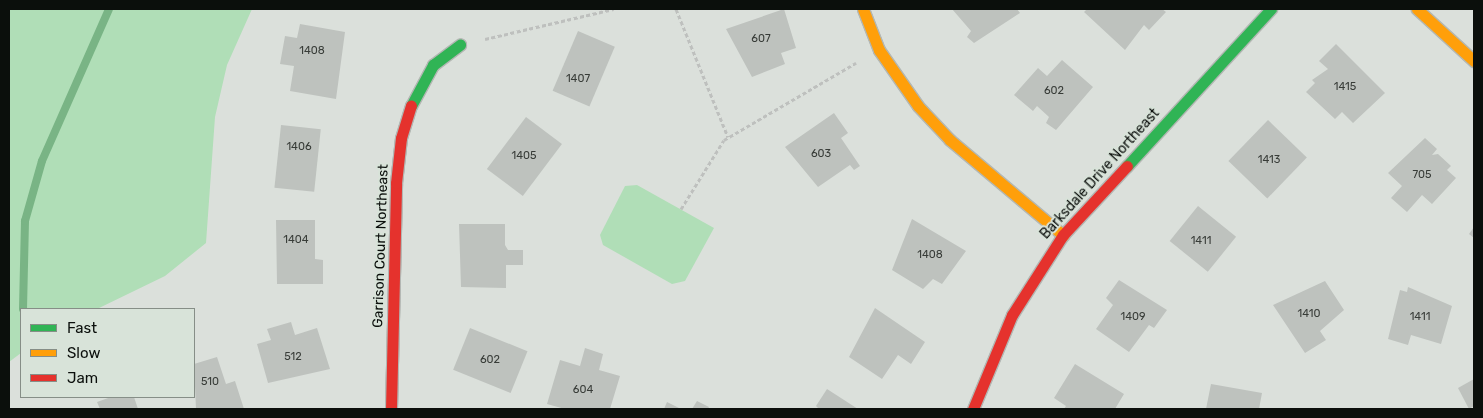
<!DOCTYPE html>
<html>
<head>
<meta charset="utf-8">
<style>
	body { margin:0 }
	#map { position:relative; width:1483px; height:418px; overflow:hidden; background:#dbe0db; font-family:Rubik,sans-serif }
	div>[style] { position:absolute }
	.green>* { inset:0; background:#b0deb7 }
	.stream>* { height:8px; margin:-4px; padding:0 4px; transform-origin:4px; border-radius:4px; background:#79b485 }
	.building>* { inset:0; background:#bec2be; transform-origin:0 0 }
	.path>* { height:3px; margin-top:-1.5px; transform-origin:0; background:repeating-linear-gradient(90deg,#bec0be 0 4px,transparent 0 6.5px) }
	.roads { filter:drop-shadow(1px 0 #b3b7b3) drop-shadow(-1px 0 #b3b7b3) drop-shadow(0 1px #b3b7b3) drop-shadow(0 -1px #b3b7b3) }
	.fast>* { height:11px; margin:-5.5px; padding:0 5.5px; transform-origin:5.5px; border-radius:5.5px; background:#30b455 }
	.slow>* { height:11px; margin:-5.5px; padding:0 5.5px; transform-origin:5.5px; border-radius:5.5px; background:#ff9f0a }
	.jam>* { height:11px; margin:-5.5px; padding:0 5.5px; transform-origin:5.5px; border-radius:5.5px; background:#e5322d }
	span { translate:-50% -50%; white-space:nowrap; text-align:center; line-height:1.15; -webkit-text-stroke:4px #d8e3d9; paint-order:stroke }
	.number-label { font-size:11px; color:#383c38 }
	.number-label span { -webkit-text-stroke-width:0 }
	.street-label { font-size:14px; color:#0b0f0c }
	.frame { position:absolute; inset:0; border:10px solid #0b0f0c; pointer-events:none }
	.legend { position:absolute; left:20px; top:308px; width:175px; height:90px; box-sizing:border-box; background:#d8e3d9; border:1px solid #868e87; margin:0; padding:6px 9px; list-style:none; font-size:15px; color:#0b0f0c }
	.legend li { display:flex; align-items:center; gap:10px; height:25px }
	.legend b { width:25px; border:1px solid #868e87 }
</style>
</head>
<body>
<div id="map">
	<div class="green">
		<i style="clip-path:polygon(9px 9px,252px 9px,227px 65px,215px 117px,206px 243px,165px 276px,97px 309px,21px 309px,21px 353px,9px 362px)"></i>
		<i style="clip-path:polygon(637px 185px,714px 228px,685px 281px,672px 284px,603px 245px,600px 235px,625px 186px)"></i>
	</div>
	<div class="stream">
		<i style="left:23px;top:309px;width:88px;rotate:-88.7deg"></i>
		<i style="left:25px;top:221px;width:62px;rotate:-74.2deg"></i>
		<i style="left:42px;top:161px;width:166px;rotate:-66.2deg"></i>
	</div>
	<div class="building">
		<i style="clip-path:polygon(784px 9px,796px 48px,781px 53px,785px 64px,752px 77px,726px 29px)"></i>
		<i style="clip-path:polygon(952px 9px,1017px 9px,1020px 13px,974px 43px,967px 37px,971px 31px)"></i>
		<i style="clip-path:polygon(1087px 9px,1162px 9px,1166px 12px,1149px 30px,1144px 25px,1125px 50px,1084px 12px)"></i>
		<i style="clip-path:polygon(300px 24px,345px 32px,336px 99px,290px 91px,294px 66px,280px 64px,285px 36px,297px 38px)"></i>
		<i style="left:578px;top:31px;width:40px;height:65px;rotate:23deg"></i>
		<i style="clip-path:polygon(1336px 44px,1385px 93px,1353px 123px,1342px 112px,1335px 119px,1306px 92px,1315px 83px,1312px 80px,1328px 69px,1319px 61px)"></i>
		<i style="clip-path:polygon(1062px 60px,1093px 87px,1056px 130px,1046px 123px,1049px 117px,1037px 106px,1033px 111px,1014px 95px,1038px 68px,1047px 76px)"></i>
		<i style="clip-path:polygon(834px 113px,848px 133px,841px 138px,860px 166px,854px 170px,850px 165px,818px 187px,785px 147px)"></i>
		<i style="left:526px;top:117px;width:45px;height:65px;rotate:37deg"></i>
		<i style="left:1268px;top:120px;width:54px;height:57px;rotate:44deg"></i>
		<i style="left:281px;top:125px;width:40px;height:63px;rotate:6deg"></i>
		<i style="clip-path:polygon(1425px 138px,1437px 149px,1432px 155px,1438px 154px,1451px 166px,1447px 170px,1456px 178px,1432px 204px,1422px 195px,1407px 212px,1391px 198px,1402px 186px,1388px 173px)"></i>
		<i style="left:1198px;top:206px;width:49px;height:45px;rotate:39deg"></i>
		<i style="clip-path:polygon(912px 219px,966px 251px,942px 284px,933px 279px,923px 289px,892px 270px)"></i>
		<i style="clip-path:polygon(276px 220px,315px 220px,315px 259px,323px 260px,323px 284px,277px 284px)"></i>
		<i style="clip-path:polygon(459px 224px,505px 224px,505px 245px,508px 250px,523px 250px,523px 265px,506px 265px,506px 288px,461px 287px)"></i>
		<i style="clip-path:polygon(1474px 227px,1474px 238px,1469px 234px)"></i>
		<i style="clip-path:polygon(1119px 280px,1167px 310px,1154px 328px,1149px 325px,1129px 352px,1096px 329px,1113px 305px,1106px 298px)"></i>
		<i style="clip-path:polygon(1325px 281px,1344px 310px,1320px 331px,1326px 340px,1305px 353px,1273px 305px)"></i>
		<i style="clip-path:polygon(1408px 287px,1452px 306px,1441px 344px,1411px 335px,1408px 345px,1388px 339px,1400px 290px,1407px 292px)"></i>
		<i style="clip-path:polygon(875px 308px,925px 342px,911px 364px,898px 355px,882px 379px,849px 357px)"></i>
		<i style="clip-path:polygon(291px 322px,295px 335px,317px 328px,330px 369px,268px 383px,257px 344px,271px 340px,267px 329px)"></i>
		<i style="left:470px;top:328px;width:62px;height:45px;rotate:22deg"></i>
		<i style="clip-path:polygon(585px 348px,603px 354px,599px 370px,620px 376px,610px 409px,565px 409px,547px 404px,560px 360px,580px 366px)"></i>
		<i style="clip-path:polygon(217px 357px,226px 384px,235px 381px,244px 409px,196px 409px,194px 364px)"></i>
		<i style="clip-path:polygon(1075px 364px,1124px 394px,1115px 409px,1064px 409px,1066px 406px,1054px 398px)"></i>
		<i style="clip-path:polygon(1474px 379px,1474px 406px,1469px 409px,1458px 388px)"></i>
		<i style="clip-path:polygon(1211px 384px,1262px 393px,1259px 409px,1206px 409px)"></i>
		<i style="clip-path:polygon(827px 389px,858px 409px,819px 409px,816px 406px)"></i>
		<i style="clip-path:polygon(111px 397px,134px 397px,138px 409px,100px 409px,97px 402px)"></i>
		<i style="clip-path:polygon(697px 401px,709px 407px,708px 409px,692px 409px)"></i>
		<i style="clip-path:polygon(667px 402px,681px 409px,664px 409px)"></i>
	</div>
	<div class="path">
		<i style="left:676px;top:9px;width:138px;rotate:67.9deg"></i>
		<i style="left:485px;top:39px;width:132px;rotate:-13.1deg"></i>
		<i style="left:681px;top:209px;width:81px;rotate:-58.1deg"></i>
		<i style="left:724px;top:140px;width:153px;rotate:-30.3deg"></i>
	</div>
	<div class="roads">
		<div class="fast">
			<i style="left:411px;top:106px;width:47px;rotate:-61.8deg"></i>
			<i style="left:433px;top:65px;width:34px;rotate:-37deg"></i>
			<i style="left:1127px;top:166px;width:213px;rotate:-47.5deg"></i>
		</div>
		<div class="slow">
			<i style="left:863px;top:9px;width:44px;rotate:68.7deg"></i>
			<i style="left:879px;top:50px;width:68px;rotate:55.1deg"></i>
			<i style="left:918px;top:106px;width:47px;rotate:46.7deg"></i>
			<i style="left:950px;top:140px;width:148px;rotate:40.1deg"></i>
			<i style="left:1417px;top:9px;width:77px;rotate:42.4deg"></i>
		</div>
		<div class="jam">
			<i style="left:391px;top:409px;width:226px;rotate:-88.7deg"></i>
			<i style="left:396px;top:183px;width:45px;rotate:-83.7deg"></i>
			<i style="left:401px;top:138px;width:34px;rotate:-73deg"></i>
			<i style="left:973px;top:409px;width:102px;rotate:-67.5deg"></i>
			<i style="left:1012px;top:315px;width:95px;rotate:-57.5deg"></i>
			<i style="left:1063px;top:235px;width:94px;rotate:-47.2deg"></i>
		</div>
	</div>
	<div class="number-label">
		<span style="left:761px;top:39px">607</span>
		<span style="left:312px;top:51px">1408</span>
		<span style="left:578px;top:79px">1407</span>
		<span style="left:1345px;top:87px">1415</span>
		<span style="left:1054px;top:91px">602</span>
		<span style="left:299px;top:147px">1406</span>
		<span style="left:821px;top:154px">603</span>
		<span style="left:524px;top:156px">1405</span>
		<span style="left:1269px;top:160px">1413</span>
		<span style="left:1422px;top:175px">705</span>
		<span style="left:296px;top:240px">1404</span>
		<span style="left:1201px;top:241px">1411</span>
		<span style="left:930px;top:255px">1408</span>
		<span style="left:1309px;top:314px">1410</span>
		<span style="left:1133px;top:317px">1409</span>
		<span style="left:1420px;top:317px">1411</span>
		<span style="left:293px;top:357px">512</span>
		<span style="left:490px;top:360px">602</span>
		<span style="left:210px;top:382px">510</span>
		<span style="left:583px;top:390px">604</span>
	</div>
	<div class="street-label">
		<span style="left:1100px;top:174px;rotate:-48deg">Barksdale Drive Northeast</span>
		<span style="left:381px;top:246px;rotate:-88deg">Garrison Court Northeast</span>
	</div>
	<div class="frame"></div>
	<ul class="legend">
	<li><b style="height:6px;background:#30b455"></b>Fast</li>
	<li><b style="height:6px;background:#ff9f0a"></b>Slow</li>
	<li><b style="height:6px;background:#e5322d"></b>Jam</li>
	</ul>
</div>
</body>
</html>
